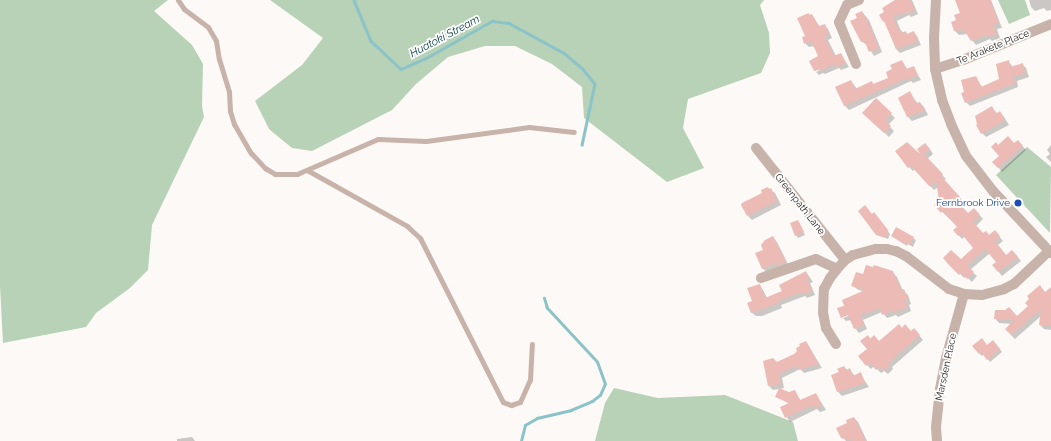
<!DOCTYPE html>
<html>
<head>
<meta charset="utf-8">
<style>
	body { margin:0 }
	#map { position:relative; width:1051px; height:441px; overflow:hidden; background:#fdf9f6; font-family:Raleway,sans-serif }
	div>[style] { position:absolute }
	.green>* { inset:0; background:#b7d2b6 }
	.shadow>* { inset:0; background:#0003 }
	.stream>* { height:2.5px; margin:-1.25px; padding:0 1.25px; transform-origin:1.25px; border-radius:1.25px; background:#8bc3c8 }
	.building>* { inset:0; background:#edbbb6 }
	.service>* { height:5px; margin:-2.5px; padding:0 2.5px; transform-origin:2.5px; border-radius:2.5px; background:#c7b3aa }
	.minor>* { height:10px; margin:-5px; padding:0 5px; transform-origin:5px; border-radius:5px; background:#c7b3aa }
	.dots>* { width:11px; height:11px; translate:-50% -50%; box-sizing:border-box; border:2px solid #fff; border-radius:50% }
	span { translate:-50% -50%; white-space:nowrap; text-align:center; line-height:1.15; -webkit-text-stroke:3.5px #fff; paint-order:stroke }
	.street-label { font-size:10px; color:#251e18 }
	.transit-label { font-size:10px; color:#164399 }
	.right { translate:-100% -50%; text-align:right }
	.water-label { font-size:11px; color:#033a3e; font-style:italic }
</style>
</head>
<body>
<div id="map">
	<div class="green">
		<i style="clip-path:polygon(0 0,168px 0,154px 11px,192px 45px,203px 64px,202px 106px,204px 117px,152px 225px,148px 270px,130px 288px,96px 313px,86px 327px,3px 343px,0 286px)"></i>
		<i style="clip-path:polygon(270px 0,764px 0,760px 5px,769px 33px,770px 53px,761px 73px,688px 99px,683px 128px,704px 168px,667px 182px,584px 118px,582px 87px,552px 64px,515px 46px,485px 46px,448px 57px,416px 84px,392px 110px,312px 151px,292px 148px,269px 129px,255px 101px,302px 65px,323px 38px)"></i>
		<i style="clip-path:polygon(998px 0,1025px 0,1030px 15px,1009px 24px)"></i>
		<i style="clip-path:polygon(1027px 147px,1051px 167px,1050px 233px,996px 175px)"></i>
		<i style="clip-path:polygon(614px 388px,658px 398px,725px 395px,793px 422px,798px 441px,595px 441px,605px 403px)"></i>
	</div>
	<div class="shadow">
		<i style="clip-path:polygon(895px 0,912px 0,918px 14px,911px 17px,909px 15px,897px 21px,901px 31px,908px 35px,913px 32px,917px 36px,921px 45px,900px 53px,896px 49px,887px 25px,880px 15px,886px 13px)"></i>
		<i style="clip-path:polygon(956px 0,991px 0,1002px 28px,997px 29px,1000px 38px,992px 41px,990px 39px,976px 45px,967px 34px,959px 35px,955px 31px,961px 13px)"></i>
		<i style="clip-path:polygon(1029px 0,1051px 0,1051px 10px,1047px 11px,1044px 8px,1035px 11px,1031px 7px)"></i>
		<i style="clip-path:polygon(862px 12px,869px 20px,882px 52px,874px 56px,867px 45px,861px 41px,858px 19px)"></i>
		<i style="clip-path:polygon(811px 15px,820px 27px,824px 25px,828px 29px,832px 38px,828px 40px,836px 56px,841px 54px,849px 67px,841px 70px,839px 68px,825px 74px,823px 73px,819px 75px,816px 72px,824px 68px,815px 71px,810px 61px,819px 57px,814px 46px,809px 47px,805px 43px)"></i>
		<i style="clip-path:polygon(902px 61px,908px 70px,913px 67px,921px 80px,913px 83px,911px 81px,849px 110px,845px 106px,836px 88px,851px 81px,857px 89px,872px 83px,874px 85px,890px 78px,893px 70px)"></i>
		<i style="clip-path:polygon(1008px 61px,1013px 67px,1022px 64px,1026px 68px,1029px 77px,1017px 81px,1018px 87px,970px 106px,966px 102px,965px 93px,976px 77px,982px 87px,1000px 80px)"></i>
		<i style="clip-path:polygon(910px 93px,918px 104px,920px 103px,924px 107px,928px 115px,912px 121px,908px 117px,899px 98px)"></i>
		<i style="clip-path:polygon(876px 99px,895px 118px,888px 125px,894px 131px,889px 137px,864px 113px)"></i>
		<i style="clip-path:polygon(992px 108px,998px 114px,1000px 112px,1004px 117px,1009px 125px,986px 137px,982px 133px)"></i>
		<i style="clip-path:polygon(1018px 141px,1026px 150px,1002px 172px,994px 162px,1000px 156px,998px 146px,1014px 144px)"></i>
		<i style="clip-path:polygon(1051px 145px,1051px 162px,1046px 157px,1050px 154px,1047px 150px)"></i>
		<i style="clip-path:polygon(929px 148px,933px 154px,927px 159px,946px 179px,944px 180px,963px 201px,959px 204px,968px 214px,974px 209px,983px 219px,976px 226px,983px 234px,989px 236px,995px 231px,1003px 241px,998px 245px,1006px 256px,1016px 255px,1021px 261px,1002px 276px,993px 265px,997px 262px,990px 253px,970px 270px,977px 276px,972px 282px,966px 276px,964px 278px,945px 258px,961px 260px,975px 248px,965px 236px,962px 239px,954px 230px,958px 227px,935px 205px,940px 200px,938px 187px,934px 190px,915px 169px,913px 171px,909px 167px,896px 152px,923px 158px,919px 149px)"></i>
		<i style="clip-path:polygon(768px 188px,775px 193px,781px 205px,752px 220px,748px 216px)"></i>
		<i style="clip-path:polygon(872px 215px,877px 216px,890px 234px,888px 239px,876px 234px)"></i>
		<i style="clip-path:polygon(798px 221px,805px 235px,798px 238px,796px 235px)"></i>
		<i style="clip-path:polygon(897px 228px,916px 240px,913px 247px,908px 244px,907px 246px,892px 236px)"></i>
		<i style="clip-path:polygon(773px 237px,777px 242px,789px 266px,767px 272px,762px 268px,764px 251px)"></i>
		<i style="clip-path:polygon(806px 272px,813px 282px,810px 283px,815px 295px,807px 298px,805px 296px,781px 305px,782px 308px,762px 316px,756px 316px,751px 312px,759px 285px,763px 290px,767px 298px,783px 292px)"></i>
		<i style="clip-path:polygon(892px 272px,897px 277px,903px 291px,908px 295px,911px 304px,909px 305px,911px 311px,898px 317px,896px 315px,887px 318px,882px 312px,863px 320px,867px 329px,859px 333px,855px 328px,851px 320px,846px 321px,843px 318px,853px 314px,853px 312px,842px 317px,845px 306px,864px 292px,857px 289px,852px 285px,864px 276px)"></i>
		<i style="clip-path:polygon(1051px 291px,1051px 330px,1044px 329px,1040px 325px,1041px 316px,1015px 339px,1011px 335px,1012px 324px,999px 323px,995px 318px,1017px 317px,1046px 293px)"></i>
		<i style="clip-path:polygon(902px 329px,918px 334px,923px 340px,892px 367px,893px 369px,888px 374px,884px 371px,881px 373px,874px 366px,871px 369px,867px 365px,868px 336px,871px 339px,879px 342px)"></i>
		<i style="clip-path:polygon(806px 342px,822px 368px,804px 373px,800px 369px,782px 378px,784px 388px,773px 390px,769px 386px,777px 364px,794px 355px)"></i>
		<i style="clip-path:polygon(996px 344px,1002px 352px,990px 362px,984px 354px,982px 356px,979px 353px,988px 346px)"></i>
		<i style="clip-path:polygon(844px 367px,847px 370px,849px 369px,855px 376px,860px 374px,869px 387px,842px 396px,838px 392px,832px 376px,840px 372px)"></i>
		<i style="clip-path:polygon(794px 391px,801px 401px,816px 394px,826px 410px,820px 412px,817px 409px,790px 422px,781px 408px,789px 404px,777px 396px)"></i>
		<i style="clip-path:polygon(854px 418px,858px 422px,867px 441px,846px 441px,842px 437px,849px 423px)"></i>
		<i style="clip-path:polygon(192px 437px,195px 441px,177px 441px,177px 439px)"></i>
	</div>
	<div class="stream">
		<i style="left:354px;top:0;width:44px;rotate:67.5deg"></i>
		<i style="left:371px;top:41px;width:41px;rotate:43deg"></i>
		<i style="left:401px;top:69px;width:27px;rotate:-24deg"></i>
		<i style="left:426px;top:58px;width:76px;rotate:-29.3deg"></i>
		<i style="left:492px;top:21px;width:17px;rotate:7deg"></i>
		<i style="left:509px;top:23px;width:63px;rotate:28.6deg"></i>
		<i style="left:564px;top:53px;width:25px;rotate:40deg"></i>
		<i style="left:583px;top:69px;width:19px;rotate:51deg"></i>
		<i style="left:595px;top:84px;width:62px;rotate:102deg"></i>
		<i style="left:521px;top:441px;width:16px;rotate:-76deg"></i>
		<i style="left:525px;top:425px;width:14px;rotate:-30deg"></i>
		<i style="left:537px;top:418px;width:35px;rotate:-13deg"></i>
		<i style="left:571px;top:410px;width:23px;rotate:-23deg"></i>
		<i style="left:592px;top:401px;width:10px;rotate:-37deg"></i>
		<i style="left:600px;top:395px;width:12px;rotate:-66deg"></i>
		<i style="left:605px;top:384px;width:23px;rotate:-110deg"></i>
		<i style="left:597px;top:362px;width:74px;rotate:-132.8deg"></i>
		<i style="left:547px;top:308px;width:10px;rotate:-107deg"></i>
	</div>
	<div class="building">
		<i style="clip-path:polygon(895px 0,910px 0,915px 10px,906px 14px,905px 12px,893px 17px,899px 31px,901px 30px,902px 33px,906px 31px,907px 34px,914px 31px,918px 41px,896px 49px,884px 21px,883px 22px,879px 15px,884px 12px,882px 8px)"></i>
		<i style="clip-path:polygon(955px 0,990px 0,999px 23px,993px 25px,997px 34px,987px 37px,986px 35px,971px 41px,964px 30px,954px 31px,951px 22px,956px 20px,954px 15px,960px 13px)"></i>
		<i style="clip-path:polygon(862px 11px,864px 15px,865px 15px,879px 48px,869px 52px,864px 40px,861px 42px,850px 21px,857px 18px,855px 14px)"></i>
		<i style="clip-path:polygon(809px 13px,809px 15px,812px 14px,819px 26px,825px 24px,829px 34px,824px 35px,834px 56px,841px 53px,846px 63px,836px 67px,835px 64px,820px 71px,819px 69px,814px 71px,809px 61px,818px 56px,811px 41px,804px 44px,802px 37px,805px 36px,797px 18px)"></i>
		<i style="clip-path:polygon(902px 60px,906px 69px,914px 66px,918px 75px,908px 80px,907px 78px,844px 106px,835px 87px,851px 80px,855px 89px,872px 81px,873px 84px,888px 78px,886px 72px,892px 69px,890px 65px)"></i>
		<i style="clip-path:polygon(1009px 60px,1010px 67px,1023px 63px,1025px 73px,1013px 77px,1015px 83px,965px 103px,961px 93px,964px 92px,961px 80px,976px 76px,981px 87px,999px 79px,996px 64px)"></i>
		<i style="clip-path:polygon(910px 91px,916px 103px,920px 102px,924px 111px,907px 117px,898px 98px)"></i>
		<i style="clip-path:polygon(876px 98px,892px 113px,885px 120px,891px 126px,884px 133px,862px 113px)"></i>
		<i style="clip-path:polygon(992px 106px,996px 114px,1000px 111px,1005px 120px,981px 134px,976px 125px,977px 124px,975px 116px)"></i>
		<i style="clip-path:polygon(1008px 136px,1014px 143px,1018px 140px,1023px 146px,998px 168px,992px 162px,999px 156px,991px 147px,996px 142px,998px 145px)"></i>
		<i style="clip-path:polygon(907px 142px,920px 154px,917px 149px,925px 143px,930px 149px,924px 154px,943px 174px,941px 176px,960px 197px,956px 200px,968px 213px,974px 208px,980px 215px,973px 222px,983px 233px,986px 231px,989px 235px,995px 230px,1000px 236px,995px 241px,1006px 255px,1012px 250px,1018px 257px,998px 272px,992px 265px,996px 262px,985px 249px,967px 265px,974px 272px,967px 279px,961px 273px,959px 275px,948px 264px,943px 258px,951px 250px,961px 259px,973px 248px,961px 233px,958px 236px,953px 230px,957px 227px,943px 211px,941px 213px,934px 205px,939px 200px,936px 181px,930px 187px,911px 166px,908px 168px,895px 151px)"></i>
		<i style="clip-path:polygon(768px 187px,769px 189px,771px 188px,777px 201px,747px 216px,741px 205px,742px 203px,762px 193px,761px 190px)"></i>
		<i style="clip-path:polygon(865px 205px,872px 214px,874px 212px,888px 230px,886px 238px,876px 235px,858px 211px)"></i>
		<i style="clip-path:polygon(798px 220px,804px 232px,795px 236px,790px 223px)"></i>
		<i style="clip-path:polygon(896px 227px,914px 237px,910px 245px,905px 242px,904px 244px,891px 236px)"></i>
		<i style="clip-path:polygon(773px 236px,786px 262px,777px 266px,776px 263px,762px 269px,755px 253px,763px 250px,761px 245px,765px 240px)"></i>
		<i style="clip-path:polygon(866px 265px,873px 267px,874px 265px,893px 271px,901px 290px,904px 289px,908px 299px,905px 301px,908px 307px,893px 313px,892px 311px,882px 315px,880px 308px,860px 315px,864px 325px,854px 329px,848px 315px,841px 318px,837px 308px,844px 306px,842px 300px,865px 290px,851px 286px,856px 272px,863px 274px)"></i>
		<i style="clip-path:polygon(806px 271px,809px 278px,807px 279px,812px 291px,803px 294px,802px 292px,778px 301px,779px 303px,751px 313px,747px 303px,752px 301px,747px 288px,760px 284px,765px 298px,782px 291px,779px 285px)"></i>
		<i style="clip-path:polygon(1040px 285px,1045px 292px,1051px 287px,1051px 326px,1039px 325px,1041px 309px,1011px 335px,1005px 329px,1014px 320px,994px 319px,995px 310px,1005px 310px,1009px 307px,1017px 316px,1028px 306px,1025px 303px,1029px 299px,1027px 296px)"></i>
		<i style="clip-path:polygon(899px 324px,902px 328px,905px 324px,911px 331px,914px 328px,920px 335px,888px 363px,890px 365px,883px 371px,880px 367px,876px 370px,870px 363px,866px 366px,858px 356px,867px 349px,860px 341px,868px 335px,870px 339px,874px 335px,879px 341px)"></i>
		<i style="clip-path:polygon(982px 338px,987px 345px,993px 340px,1000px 349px,987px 360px,981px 352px,979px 354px,972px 346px)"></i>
		<i style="clip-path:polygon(806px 341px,819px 364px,799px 370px,797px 365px,779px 374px,781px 384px,768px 386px,763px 361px,773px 358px,777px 362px,794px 354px,797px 351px,796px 348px,800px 346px,799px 344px)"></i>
		<i style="clip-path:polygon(844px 366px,846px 370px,850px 368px,853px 376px,861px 372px,865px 383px,837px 392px,831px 375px,839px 372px,837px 369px)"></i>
		<i style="clip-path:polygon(779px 388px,789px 392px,795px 390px,800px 400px,816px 393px,822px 405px,815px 409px,813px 405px,785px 418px,780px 407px,789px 403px,775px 397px)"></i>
		<i style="clip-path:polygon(854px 417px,866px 441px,853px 441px,841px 438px,836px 428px,847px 423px,846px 420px)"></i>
	</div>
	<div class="service">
		<i style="left:178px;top:0;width:11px;rotate:56deg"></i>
		<i style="left:184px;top:9px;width:30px;rotate:37deg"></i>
		<i style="left:208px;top:27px;width:16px;rotate:60deg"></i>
		<i style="left:216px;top:41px;width:18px;rotate:81deg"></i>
		<i style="left:219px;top:59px;width:34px;rotate:73deg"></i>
		<i style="left:229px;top:92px;width:19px;rotate:87deg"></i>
		<i style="left:230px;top:111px;width:14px;rotate:73deg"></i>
		<i style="left:234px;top:124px;width:34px;rotate:60deg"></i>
		<i style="left:251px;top:153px;width:21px;rotate:47deg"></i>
		<i style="left:265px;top:168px;width:12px;rotate:31deg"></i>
		<i style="left:275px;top:174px;width:22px"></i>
		<i style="left:297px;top:174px;width:88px;rotate:-23.4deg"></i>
		<i style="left:378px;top:139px;width:48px;rotate:2.4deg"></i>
		<i style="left:426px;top:141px;width:104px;rotate:-7.7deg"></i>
		<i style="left:529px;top:127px;width:45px;rotate:6.3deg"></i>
		<i style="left:307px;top:170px;width:115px;rotate:29.2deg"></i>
		<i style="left:407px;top:226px;width:18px;rotate:43deg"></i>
		<i style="left:420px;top:238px;width:184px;rotate:63.2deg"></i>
		<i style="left:503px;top:402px;width:9px;rotate:21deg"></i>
		<i style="left:511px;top:405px;width:9px;rotate:-18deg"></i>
		<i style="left:520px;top:402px;width:24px;rotate:-66deg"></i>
		<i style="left:530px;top:380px;width:36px;rotate:-87deg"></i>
	</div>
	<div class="minor">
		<i style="left:936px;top:0;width:38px;rotate:93deg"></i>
		<i style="left:934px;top:38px;width:31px;rotate:88deg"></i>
		<i style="left:935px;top:69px;width:32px;rotate:77deg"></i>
		<i style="left:942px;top:100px;width:26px;rotate:69deg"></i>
		<i style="left:951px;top:124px;width:35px;rotate:65deg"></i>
		<i style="left:966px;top:156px;width:44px;rotate:52.4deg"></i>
		<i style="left:993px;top:191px;width:85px;rotate:46.9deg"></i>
		<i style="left:856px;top:64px;width:45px;rotate:-112deg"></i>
		<i style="left:839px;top:22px;width:19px;rotate:-65deg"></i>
		<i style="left:847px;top:5px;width:13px;rotate:-23deg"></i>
		<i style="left:935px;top:69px;width:29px;rotate:-18deg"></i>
		<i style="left:963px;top:60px;width:95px;rotate:-22.2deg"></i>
		<i style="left:756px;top:148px;width:143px;rotate:51.5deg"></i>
		<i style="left:761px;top:278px;width:58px;rotate:-19.1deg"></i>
		<i style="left:816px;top:259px;width:23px;rotate:25deg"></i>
		<i style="left:836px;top:344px;width:19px;rotate:-122deg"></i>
		<i style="left:826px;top:328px;width:15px;rotate:-101deg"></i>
		<i style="left:823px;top:313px;width:24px;rotate:-88deg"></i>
		<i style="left:824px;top:289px;width:13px;rotate:-61deg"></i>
		<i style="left:830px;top:278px;width:11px;rotate:-52deg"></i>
		<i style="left:837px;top:269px;width:12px;rotate:-48deg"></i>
		<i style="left:845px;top:260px;width:9px;rotate:-32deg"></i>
		<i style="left:853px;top:255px;width:24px;rotate:-15deg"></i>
		<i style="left:876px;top:249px;width:11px"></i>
		<i style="left:887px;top:249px;width:9px;rotate:13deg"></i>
		<i style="left:896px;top:251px;width:11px;rotate:27deg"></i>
		<i style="left:906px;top:256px;width:54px;rotate:37.5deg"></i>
		<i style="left:949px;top:289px;width:16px;rotate:18deg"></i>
		<i style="left:964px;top:294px;width:18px;rotate:3deg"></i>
		<i style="left:982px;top:295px;width:23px;rotate:-15deg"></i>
		<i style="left:1004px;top:289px;width:11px;rotate:-27deg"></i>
		<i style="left:1014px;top:284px;width:48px;rotate:-43.3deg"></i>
		<i style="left:937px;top:441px;width:14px;rotate:-94deg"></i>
		<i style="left:936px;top:427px;width:38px;rotate:-84deg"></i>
		<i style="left:940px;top:389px;width:32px;rotate:-79deg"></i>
		<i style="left:946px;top:358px;width:66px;rotate:-74.3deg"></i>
	</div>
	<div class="dots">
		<i style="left:1018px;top:203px;background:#1a4fb4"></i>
	</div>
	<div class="street-label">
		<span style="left:993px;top:47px;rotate:-22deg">Te Arakete Place</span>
		<span style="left:800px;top:204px;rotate:52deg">Greenpath Lane</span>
		<span style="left:946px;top:367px;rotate:-78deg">Marsden Place</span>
	</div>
	<div class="transit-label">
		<span class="right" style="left:1010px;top:203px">Fernbrook Drive</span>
	</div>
	<div class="water-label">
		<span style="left:445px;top:37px;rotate:-28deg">Huatoki Stream</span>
	</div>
</div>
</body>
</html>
